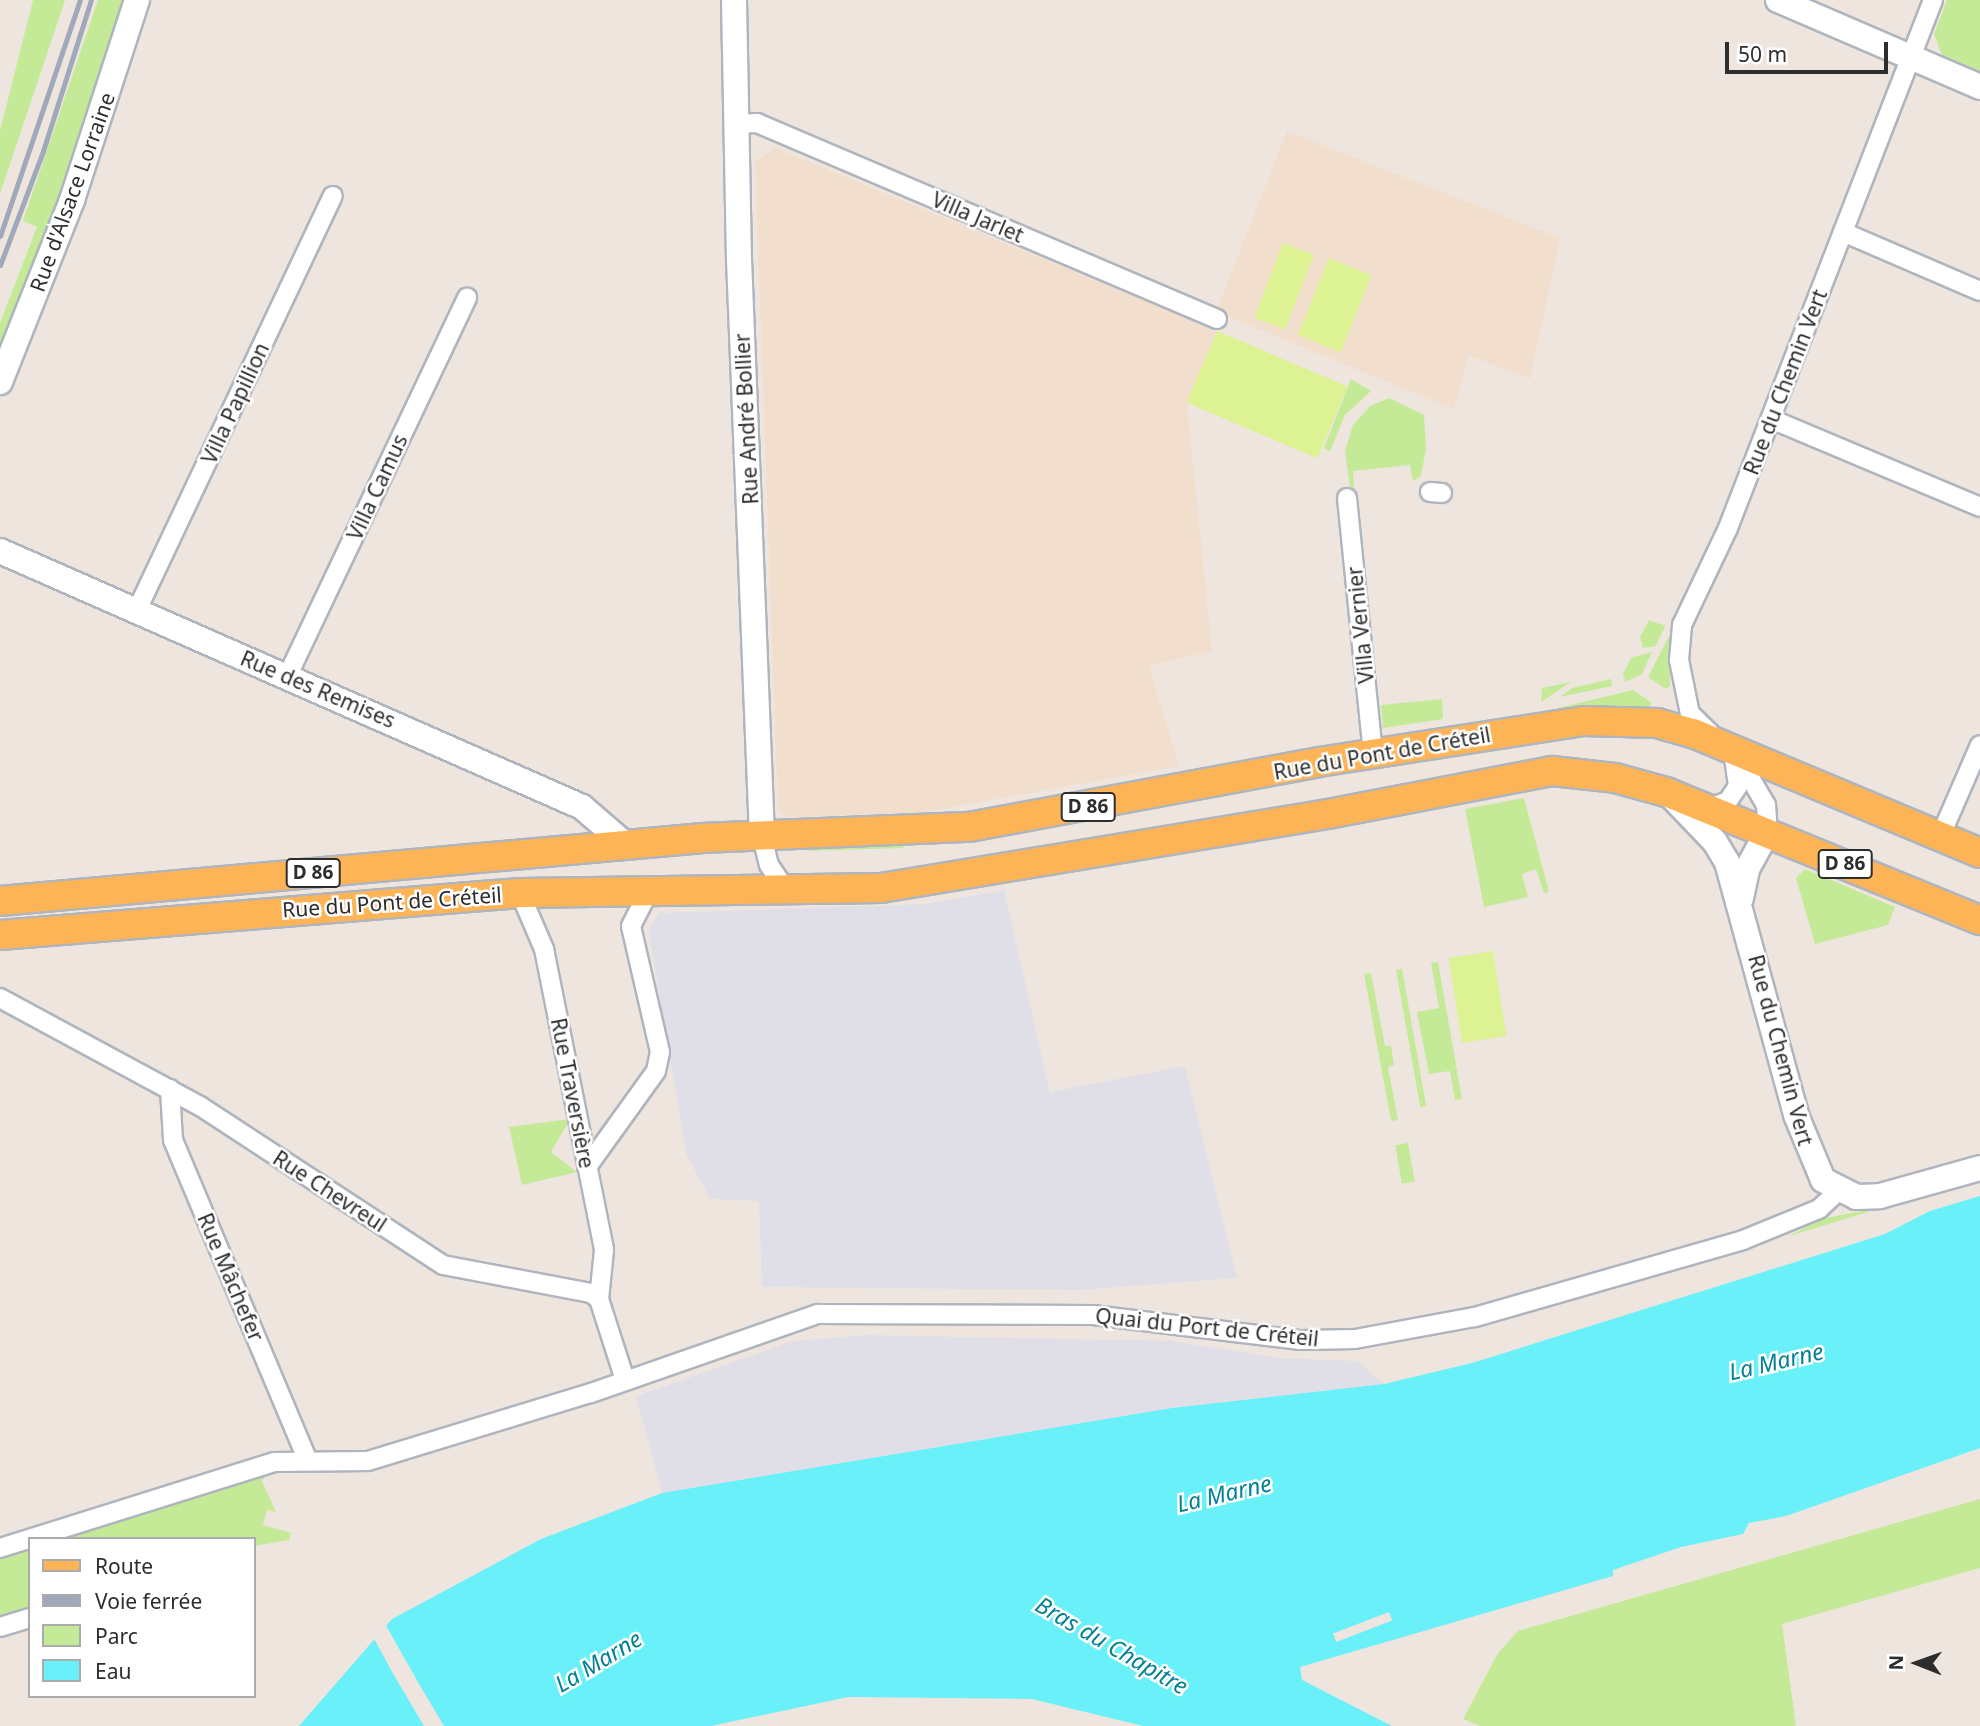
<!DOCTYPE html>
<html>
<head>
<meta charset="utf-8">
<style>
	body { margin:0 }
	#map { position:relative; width:1980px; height:1726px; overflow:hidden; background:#efe5df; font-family:"Noto Sans",sans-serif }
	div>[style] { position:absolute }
	.industrial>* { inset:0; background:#e0dfe8 }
	.education>* { inset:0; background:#f2decd }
	.green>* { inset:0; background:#c4ea97; transform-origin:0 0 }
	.pitch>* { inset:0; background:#ddf292; transform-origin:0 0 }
	.water>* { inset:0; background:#6af0f9 }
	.pier>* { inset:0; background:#efe5df; transform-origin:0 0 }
	.roads { filter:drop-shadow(2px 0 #afb5be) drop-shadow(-2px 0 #afb5be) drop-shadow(0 2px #afb5be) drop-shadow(0 -2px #afb5be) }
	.street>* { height:18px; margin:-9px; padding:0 9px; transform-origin:9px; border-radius:9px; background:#fff }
	.secondary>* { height:24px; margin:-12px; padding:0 12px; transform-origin:12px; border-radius:12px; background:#fff }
	.primary>* { height:28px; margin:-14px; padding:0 14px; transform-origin:14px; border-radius:14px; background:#fcb457 }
	.rail>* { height:5px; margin:-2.5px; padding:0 2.5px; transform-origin:2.5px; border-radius:2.5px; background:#a0a9b9 }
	span { translate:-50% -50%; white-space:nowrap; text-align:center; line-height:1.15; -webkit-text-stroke:5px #fff; paint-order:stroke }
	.shield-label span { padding:2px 5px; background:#fff; border:2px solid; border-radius:5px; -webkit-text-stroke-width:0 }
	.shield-label { font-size:19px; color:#2d2d2d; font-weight:700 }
	.street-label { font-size:21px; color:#2d2d2d }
	.water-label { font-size:23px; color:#048195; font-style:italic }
	.legend { position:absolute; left:28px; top:1537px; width:228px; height:161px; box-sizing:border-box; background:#fff; border:2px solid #ababab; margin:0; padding:9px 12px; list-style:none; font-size:21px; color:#2d2d2d }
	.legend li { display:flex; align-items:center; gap:14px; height:35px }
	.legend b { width:35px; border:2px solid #ababab }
	.north { position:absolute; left:1882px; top:1628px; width:70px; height:70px; -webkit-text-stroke:5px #fff; paint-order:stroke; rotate:271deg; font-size:19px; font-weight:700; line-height:28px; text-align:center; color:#2d2d2d }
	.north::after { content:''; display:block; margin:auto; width:24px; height:32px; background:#2d2d2d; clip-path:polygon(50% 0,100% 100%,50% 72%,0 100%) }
	.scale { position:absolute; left:1725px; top:42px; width:163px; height:32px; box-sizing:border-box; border:4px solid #2d2d2d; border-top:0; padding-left:9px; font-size:21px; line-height:24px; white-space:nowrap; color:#2d2d2d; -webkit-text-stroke:5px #fff; paint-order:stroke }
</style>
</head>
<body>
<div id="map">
	<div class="industrial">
		<i style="clip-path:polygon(1004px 890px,1050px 1092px,1185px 1066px,1237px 1278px,1080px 1290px,762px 1287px,759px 1201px,710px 1199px,686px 1153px,648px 928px,660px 913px,926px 904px)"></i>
		<i style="clip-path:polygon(865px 1335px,1173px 1341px,1278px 1358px,1357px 1361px,1384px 1384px,1172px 1408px,662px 1493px,636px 1396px,793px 1341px)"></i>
	</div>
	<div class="education">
		<i style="clip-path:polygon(1287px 131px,1560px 238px,1530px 379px,1468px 355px,1454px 409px,1216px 312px)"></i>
		<i style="clip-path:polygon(776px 148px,1217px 331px,1187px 404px,1212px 651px,1149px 666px,1179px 766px,919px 813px,787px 817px,778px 809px,755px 161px)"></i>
	</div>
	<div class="green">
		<i style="clip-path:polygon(33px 0,65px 0,0 194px,0 131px)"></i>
		<i style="clip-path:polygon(98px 0,126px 0,78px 149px,0 349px,0 323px,37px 227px,23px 221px)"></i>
		<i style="clip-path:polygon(1947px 0,1980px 0,1980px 71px,1942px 55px,1934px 34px)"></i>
		<i style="clip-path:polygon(1351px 379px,1371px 391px,1345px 415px,1330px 451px,1324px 448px)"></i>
		<i style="clip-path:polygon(1389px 398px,1424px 415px,1426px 448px,1421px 476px,1413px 481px,1410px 465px,1353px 471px,1354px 488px,1350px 487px,1345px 451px,1353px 425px,1370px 406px)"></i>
		<i style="clip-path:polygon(1649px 620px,1665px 626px,1656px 646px,1643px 648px,1640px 637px)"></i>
		<i style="clip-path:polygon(1670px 634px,1670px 686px,1666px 689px,1648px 677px)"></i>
		<i style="clip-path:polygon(1652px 652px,1642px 674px,1625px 682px,1623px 674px,1631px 658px)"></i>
		<i style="clip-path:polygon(1611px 679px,1612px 686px,1560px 697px,1572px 688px)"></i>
		<i style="clip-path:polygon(1571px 682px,1541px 702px,1542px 688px)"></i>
		<i style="clip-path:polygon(1633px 690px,1652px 703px,1644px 710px,1558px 713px,1558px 708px)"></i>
		<i style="clip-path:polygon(1442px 699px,1443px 719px,1383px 728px,1381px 705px)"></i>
		<i style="clip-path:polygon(1524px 798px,1549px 892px,1544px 893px,1536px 869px,1522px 874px,1528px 897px,1484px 907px,1465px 809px)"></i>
		<i style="clip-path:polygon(904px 844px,903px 848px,809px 851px,809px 845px)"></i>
		<i style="clip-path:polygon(1805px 869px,1895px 907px,1888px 925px,1815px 944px,1796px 878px)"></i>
		<i style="clip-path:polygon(1438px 962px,1462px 1099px,1455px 1100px,1450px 1071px,1429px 1074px,1417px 1012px,1439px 1008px,1431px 963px)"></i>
		<i style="left:1402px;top:969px;width:139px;height:6px;rotate:80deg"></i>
		<i style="clip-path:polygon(1371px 973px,1385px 1046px,1391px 1046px,1394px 1065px,1388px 1067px,1398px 1120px,1391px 1121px,1364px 974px)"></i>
		<i style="clip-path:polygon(570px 1119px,551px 1152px,577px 1172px,522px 1185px,509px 1127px)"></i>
		<i style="left:1408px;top:1143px;width:39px;height:13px;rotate:80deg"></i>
		<i style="clip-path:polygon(1867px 1210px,1868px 1212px,1789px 1236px,1821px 1219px)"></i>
		<i style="clip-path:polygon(269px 1471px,262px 1481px,276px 1512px,267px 1510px,263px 1525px,291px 1533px,289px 1540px,254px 1546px,254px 1539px,50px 1539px)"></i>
		<i style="clip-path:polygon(1980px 1499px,1980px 1568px,1782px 1624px,1796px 1726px,1480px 1726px,1463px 1719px,1498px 1653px,1518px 1631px)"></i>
		<i style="clip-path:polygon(30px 1545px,30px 1612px,0 1621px,0 1554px)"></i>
	</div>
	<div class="pitch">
		<i style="left:1283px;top:243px;width:33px;height:80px;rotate:21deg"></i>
		<i style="left:1329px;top:258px;width:46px;height:83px;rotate:22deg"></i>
		<i style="left:1217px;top:331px;width:142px;height:78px;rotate:23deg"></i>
		<i style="left:1493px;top:951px;width:86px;height:45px;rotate:81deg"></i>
	</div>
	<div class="water">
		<i style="clip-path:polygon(1980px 1196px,1980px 1448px,1786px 1516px,1749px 1523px,1743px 1534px,1681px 1547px,1613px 1570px,1613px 1576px,1300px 1667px,1302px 1680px,1392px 1726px,1143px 1726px,1032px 1699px,848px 1697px,711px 1726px,299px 1726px,392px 1619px,541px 1539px,662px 1493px,1172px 1408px,1384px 1384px,1472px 1363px,1885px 1234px,1930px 1211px)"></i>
	</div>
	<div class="pier">
		<i style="left:1389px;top:1612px;width:9px;height:60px;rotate:69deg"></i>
		<i style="clip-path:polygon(384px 1622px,419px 1684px,444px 1726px,424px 1726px,395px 1677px,372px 1635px)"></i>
	</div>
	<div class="roads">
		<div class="street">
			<i style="left:736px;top:124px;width:21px;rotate:-3deg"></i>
			<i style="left:757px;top:123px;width:500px;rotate:23.08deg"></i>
			<i style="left:1843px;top:232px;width:149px;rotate:23.3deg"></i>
			<i style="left:1771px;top:419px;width:227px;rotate:22.8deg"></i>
			<i style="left:1430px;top:492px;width:12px;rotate:5deg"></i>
			<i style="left:1347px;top:498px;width:256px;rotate:84.2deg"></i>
			<i style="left:137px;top:610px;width:458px;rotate:-64.7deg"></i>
			<i style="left:287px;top:677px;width:420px;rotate:-64.6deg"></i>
			<i style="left:1710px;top:733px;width:28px;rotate:-136deg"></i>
			<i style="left:1690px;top:714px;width:55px;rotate:-101.5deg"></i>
			<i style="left:1679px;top:660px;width:35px;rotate:-85deg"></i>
			<i style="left:1682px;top:625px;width:107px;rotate:-64.6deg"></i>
			<i style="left:1728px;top:528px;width:566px;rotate:-68.78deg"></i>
			<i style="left:1735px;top:752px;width:61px;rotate:59.7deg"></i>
			<i style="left:1766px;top:805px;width:26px;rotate:86deg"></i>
			<i style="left:1710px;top:808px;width:19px;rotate:-21deg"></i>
			<i style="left:1728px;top:801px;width:18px;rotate:-56deg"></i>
			<i style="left:1738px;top:786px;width:34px;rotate:-98deg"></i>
			<i style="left:762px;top:837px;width:29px;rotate:76deg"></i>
			<i style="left:769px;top:865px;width:29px;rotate:56deg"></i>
			<i style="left:1940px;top:837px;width:100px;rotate:-66.5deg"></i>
			<i style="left:520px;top:893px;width:61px;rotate:66.8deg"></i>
			<i style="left:544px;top:949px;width:307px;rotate:78.7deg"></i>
			<i style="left:604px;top:1250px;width:49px;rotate:95.8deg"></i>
			<i style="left:0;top:998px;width:227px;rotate:28.4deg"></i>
			<i style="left:200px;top:1106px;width:290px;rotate:33.2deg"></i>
			<i style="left:443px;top:1265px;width:151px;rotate:10.7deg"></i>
			<i style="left:591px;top:1293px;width:10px;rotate:37deg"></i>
			<i style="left:599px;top:1299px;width:85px;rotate:72.2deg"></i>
			<i style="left:170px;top:1089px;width:51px;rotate:86.6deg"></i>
			<i style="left:173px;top:1140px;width:348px;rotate:67.2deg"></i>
			<i style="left:587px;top:1167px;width:118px;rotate:-54.3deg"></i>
			<i style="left:656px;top:1071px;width:19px;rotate:-78deg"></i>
			<i style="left:660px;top:1052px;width:129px;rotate:-103deg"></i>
			<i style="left:631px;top:926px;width:39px;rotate:-63deg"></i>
			<i style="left:0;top:1548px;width:287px;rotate:-17.4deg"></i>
			<i style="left:274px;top:1462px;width:94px;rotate:-0.6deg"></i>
			<i style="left:368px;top:1461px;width:233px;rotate:-17deg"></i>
			<i style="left:591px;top:1393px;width:240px;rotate:-19.2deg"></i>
			<i style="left:818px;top:1314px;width:275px;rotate:0.2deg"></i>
			<i style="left:1093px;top:1315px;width:209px;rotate:6.9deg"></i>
			<i style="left:1300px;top:1340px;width:55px;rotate:-1deg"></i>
			<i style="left:1355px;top:1339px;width:122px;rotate:-10.4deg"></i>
			<i style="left:1475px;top:1317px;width:279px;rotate:-16deg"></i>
			<i style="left:1743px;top:1240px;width:82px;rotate:-22.2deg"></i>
			<i style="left:1819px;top:1209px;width:26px;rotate:-43deg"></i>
			<i style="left:0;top:1627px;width:31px;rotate:-17deg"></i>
		</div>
		<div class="secondary">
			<i style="left:734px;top:0;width:259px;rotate:88.9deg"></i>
			<i style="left:739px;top:259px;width:578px;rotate:87.72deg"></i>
			<i style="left:1778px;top:0;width:220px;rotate:23.3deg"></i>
			<i style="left:0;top:382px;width:196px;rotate:-68.4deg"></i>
			<i style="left:72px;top:200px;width:210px;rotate:-72deg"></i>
			<i style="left:0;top:551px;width:636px;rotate:23.74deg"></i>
			<i style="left:582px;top:807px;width:57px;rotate:40.7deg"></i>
			<i style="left:1669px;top:794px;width:66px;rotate:46.2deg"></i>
			<i style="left:1715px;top:842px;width:23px;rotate:59deg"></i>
			<i style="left:1727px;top:862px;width:262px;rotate:74.7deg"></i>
			<i style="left:1796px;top:1115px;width:70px;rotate:67.4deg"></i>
			<i style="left:1823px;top:1180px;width:37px;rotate:27deg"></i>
			<i style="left:1856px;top:1197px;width:24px;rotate:-2deg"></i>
			<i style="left:1880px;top:1196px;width:104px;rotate:-15.6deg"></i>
			<i style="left:1741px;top:898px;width:30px;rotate:-78deg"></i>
			<i style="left:1747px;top:869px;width:43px;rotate:-61.1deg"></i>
		</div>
		<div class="primary">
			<i style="left:0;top:901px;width:706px;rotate:-5.12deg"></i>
			<i style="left:703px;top:838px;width:266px;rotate:-2.4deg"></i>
			<i style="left:969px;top:827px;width:356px;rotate:-10.5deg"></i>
			<i style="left:1319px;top:762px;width:268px;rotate:-8.8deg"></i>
			<i style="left:1584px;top:721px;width:73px;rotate:1.6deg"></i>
			<i style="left:1657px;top:723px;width:37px;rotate:16deg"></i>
			<i style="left:1693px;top:733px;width:311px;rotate:22.7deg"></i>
			<i style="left:0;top:935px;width:522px;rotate:-4.62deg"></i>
			<i style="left:520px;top:893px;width:361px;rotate:-0.8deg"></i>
			<i style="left:881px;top:888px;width:453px;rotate:-9.4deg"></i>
			<i style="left:1328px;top:814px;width:228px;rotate:-10.9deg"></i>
			<i style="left:1552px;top:771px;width:63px;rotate:6.3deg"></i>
			<i style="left:1615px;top:778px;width:53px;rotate:15.4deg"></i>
			<i style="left:1666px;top:792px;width:339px;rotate:22.2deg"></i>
		</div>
	</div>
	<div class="rail">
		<i style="left:0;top:236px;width:249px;rotate:-71.3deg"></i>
		<i style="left:0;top:265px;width:122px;rotate:-69.3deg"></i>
		<i style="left:43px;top:151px;width:158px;rotate:-72.4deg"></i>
	</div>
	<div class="shield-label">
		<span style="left:1088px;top:807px">D 86</span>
		<span style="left:1845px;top:864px">D 86</span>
		<span style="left:313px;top:873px">D 86</span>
	</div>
	<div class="street-label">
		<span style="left:72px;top:192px;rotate:-70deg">Rue d'Alsace Lorraine</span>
		<span style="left:978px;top:217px;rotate:23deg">Villa Jarlet</span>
		<span style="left:1785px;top:382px;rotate:-69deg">Rue du Chemin Vert</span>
		<span style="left:235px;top:403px;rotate:-65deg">Villa Papillion</span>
		<span style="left:746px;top:419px;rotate:-93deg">Rue André Bollier</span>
		<span style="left:377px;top:487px;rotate:-65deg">Villa Camus</span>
		<span style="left:1360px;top:625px;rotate:-96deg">Villa Vernier</span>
		<span style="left:318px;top:689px;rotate:23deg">Rue des Remises</span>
		<span style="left:1382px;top:753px;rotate:-10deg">Rue du Pont de Créteil</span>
		<span style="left:392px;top:902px;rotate:-4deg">Rue du Pont de Créteil</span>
		<span style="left:1781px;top:1050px;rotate:75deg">Rue du Chemin Vert</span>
		<span style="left:573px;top:1093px;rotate:79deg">Rue Traversière</span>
		<span style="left:330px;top:1191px;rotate:33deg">Rue Chevreul</span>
		<span style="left:231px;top:1277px;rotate:67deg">Rue Mâchefer</span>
		<span style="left:1207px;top:1327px;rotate:6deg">Quai du Port de Créteil</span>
	</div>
	<div class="water-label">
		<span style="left:1776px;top:1361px;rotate:-13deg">La Marne</span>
		<span style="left:1224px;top:1493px;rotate:-13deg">La Marne</span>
		<span style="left:1112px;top:1645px;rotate:30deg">Bras du Chapitre</span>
		<span style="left:598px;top:1661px;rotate:-31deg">La Marne</span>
	</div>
	<ul class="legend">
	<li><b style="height:9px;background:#fcb457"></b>Route</li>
	<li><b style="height:9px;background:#a0a9b9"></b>Voie ferrée</li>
	<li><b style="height:19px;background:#c4ea97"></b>Parc</li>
	<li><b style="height:19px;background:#6af0f9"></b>Eau</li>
	</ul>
	<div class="north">N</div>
	<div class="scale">50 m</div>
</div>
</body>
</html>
